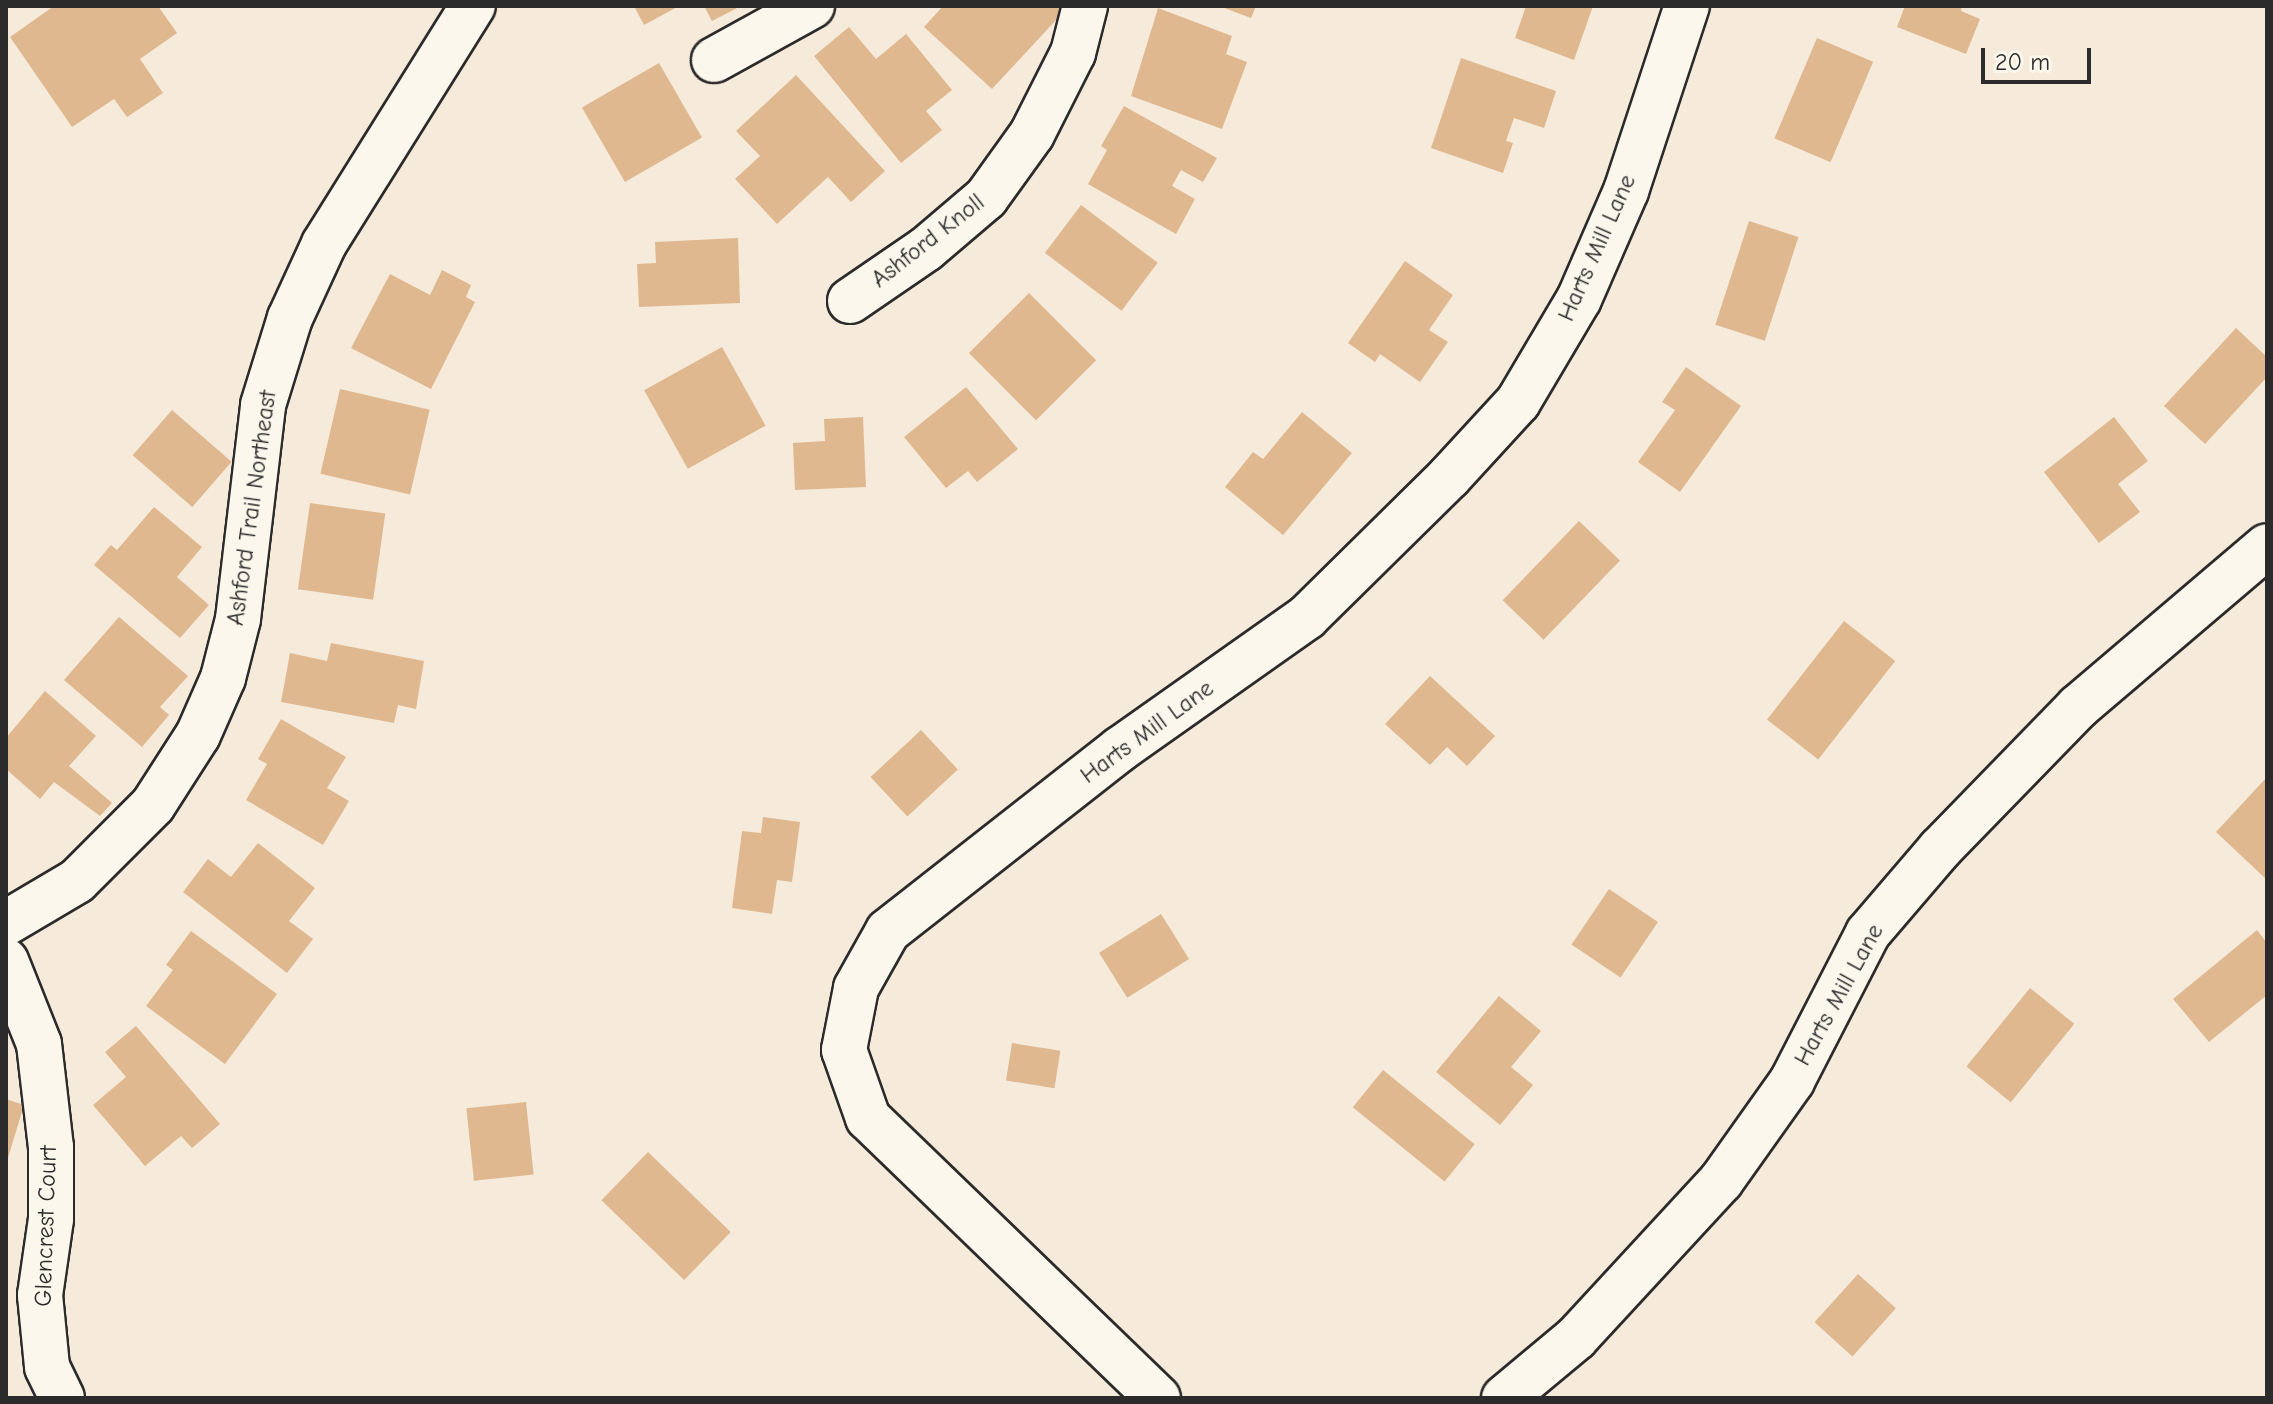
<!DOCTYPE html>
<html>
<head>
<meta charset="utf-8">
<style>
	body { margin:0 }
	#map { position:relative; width:2273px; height:1404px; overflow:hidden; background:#f6eada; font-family:"Comic Neue",sans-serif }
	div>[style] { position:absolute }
	.building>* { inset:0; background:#e0b890; transform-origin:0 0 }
	.roads { filter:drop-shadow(2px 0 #2b2b2b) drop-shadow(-2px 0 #2b2b2b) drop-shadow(0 2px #2b2b2b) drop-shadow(0 -2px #2b2b2b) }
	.minor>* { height:44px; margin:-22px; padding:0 22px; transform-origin:22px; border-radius:22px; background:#fbf7ec }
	span { translate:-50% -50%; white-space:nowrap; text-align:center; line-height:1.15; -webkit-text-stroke:6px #fbf7ec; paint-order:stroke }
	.street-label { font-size:24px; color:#2b2b2b }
	.frame { position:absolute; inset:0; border:8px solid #2b2b2b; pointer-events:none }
	.scale { position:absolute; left:1981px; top:48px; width:110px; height:36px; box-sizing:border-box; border:4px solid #2b2b2b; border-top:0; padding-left:10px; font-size:24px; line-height:28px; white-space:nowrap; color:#2b2b2b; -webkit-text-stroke:6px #fbf7ec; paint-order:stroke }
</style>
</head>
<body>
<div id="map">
	<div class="building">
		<i style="clip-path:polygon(54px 6px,158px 6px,177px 33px,140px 59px,163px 93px,127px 117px,114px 99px,72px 127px,10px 37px)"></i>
		<i style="clip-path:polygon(634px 6px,679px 6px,644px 25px)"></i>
		<i style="clip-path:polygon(704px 6px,741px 6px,712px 21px)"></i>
		<i style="clip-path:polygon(943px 6px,1069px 6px,992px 89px,924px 27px)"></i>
		<i style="clip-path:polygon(1219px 6px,1256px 6px,1251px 18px)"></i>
		<i style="clip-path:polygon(1526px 6px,1593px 6px,1574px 60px,1515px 38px)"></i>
		<i style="clip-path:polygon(1905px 6px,1962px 6px,1961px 11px,1980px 19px,1966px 54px,1897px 27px)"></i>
		<i style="clip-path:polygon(1158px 8px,1232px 36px,1226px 54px,1247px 62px,1222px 129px,1131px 96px)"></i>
		<i style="clip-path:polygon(849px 27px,876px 59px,906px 34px,952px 90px,926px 111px,942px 130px,901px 163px,814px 56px)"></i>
		<i style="left:1817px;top:38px;width:61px;height:109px;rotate:23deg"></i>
		<i style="clip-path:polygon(1461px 58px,1556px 91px,1544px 128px,1514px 118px,1506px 141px,1513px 143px,1503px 173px,1431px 148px)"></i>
		<i style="left:659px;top:63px;width:86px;height:89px;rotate:60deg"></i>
		<i style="clip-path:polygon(796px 75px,885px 171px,851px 202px,828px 177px,777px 224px,735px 179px,760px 156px,736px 131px)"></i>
		<i style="clip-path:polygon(1124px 106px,1217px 158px,1203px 182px,1181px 170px,1172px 186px,1195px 199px,1176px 234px,1088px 184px,1107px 150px,1101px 146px)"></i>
		<i style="left:1081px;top:205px;width:96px;height:60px;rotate:37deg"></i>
		<i style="left:1749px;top:221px;width:52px;height:109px;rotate:18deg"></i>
		<i style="clip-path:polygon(738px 238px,740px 303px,639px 307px,637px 264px,656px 263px,655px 242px)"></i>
		<i style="clip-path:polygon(1405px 261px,1453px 295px,1429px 330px,1448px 342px,1420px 382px,1380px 354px,1375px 362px,1348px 343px)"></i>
		<i style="clip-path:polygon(442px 270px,471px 285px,466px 297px,475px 302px,431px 389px,351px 348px,390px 274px,430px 295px)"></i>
		<i style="left:1029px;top:293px;width:95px;height:85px;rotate:45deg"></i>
		<i style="clip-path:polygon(2236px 328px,2267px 357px,2267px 377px,2205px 444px,2164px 406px)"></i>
		<i style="left:722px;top:347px;width:90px;height:89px;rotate:61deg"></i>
		<i style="clip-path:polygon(1686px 367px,1741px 406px,1680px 492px,1638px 462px,1675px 410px,1662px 402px)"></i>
		<i style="clip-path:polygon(966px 387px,1018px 449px,977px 482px,968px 471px,946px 488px,904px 437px)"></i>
		<i style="left:340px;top:389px;width:92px;height:87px;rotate:13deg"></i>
		<i style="left:172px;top:410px;width:79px;height:60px;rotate:41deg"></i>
		<i style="clip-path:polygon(1302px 412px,1352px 453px,1283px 535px,1225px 487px,1253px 452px,1263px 459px)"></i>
		<i style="clip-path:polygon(863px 417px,866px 487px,795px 490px,793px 443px,825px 441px,824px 419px)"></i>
		<i style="clip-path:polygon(2114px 417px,2148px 461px,2118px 484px,2140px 512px,2099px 543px,2044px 472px)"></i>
		<i style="left:310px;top:503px;width:76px;height:87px;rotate:8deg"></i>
		<i style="clip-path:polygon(154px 507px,202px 547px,177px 577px,209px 605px,180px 638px,94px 565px,111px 545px,117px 550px)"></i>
		<i style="left:1579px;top:521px;width:57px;height:110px;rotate:44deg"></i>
		<i style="clip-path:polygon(119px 617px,188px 676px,160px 707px,169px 715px,142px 747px,64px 680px)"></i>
		<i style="left:1844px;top:621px;width:65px;height:125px;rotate:38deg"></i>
		<i style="clip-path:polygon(331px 643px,424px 661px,416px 709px,398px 705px,394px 723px,281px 702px,290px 653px,327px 661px)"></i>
		<i style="clip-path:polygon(1430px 676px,1495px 736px,1467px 766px,1447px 747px,1430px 765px,1385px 724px)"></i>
		<i style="clip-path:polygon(45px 691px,96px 736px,69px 766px,112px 803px,100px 816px,54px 782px,40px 799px,6px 769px,6px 738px)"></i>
		<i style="clip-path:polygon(281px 719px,346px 757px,327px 788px,349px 801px,323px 845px,246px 800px,267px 764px,258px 759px)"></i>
		<i style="left:921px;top:730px;width:54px;height:69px;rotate:47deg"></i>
		<i style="clip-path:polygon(2267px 777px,2267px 880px,2216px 832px)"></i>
		<i style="clip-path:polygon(763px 817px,800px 822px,792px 882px,777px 880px,772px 914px,732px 908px,742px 831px,761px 833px)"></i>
		<i style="clip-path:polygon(258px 843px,315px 888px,289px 921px,313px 939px,287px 973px,183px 892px,208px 859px,231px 877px)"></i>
		<i style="left:1609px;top:889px;width:59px;height:67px;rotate:34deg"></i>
		<i style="left:1161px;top:914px;width:53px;height:73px;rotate:58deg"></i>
		<i style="clip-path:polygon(2257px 930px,2267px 943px,2267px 995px,2209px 1042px,2173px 999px)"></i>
		<i style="clip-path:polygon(191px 931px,277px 994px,225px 1064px,146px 1006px,173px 970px,166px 965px)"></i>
		<i style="left:2030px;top:988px;width:57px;height:101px;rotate:39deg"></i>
		<i style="clip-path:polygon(1499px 996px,1541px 1031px,1511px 1067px,1533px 1085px,1500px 1125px,1436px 1072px)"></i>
		<i style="clip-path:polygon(136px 1026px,220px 1124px,192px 1148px,181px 1136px,145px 1166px,93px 1105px,126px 1077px,105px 1052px)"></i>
		<i style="left:1012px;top:1043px;width:49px;height:38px;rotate:9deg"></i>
		<i style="left:1383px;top:1070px;width:118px;height:48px;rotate:39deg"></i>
		<i style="clip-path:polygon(6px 1099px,24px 1105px,7px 1161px,6px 1161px)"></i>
		<i style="left:526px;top:1102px;width:73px;height:60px;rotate:84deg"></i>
		<i style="left:648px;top:1152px;width:115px;height:67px;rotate:44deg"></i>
		<i style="left:1858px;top:1274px;width:51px;height:65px;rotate:42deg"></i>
	</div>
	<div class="roads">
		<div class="minor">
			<i style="left:714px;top:60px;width:112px;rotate:-28.9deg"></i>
			<i style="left:850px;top:301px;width:92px;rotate:-34.4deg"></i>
			<i style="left:926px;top:249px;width:79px;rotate:-40.4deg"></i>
			<i style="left:986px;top:198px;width:79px;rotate:-54.3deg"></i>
			<i style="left:1032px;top:134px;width:91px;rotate:-63.2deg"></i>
			<i style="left:1073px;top:53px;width:49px;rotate:-75.7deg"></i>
			<i style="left:6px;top:923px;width:82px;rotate:-30.6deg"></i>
			<i style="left:77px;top:881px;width:107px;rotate:-45deg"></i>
			<i style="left:153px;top:805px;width:83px;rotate:-57.3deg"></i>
			<i style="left:198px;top:735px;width:62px;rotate:-66.3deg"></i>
			<i style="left:223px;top:678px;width:61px;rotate:-75.7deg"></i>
			<i style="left:238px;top:619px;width:215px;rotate:-83.3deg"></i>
			<i style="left:263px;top:405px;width:91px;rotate:-72.8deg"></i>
			<i style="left:290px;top:318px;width:81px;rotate:-65.3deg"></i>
			<i style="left:324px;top:244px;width:281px;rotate:-58deg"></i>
			<i style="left:6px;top:961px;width:89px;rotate:68.3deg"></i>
			<i style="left:39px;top:1044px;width:104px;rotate:83.4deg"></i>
			<i style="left:51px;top:1147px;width:72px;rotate:90deg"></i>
			<i style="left:51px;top:1219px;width:77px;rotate:98.2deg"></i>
			<i style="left:40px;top:1295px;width:72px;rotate:84.4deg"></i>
			<i style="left:47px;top:1367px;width:34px;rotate:64deg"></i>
			<i style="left:1158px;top:1398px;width:403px;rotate:-136deg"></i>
			<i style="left:868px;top:1118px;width:72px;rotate:-109.4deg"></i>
			<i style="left:844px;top:1050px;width:63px;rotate:-79deg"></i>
			<i style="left:856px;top:988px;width:65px;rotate:-60.7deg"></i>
			<i style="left:888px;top:931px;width:295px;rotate:-38.1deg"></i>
			<i style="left:1120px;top:749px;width:229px;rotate:-35.2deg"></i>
			<i style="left:1307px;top:617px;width:199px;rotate:-44.6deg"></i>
			<i style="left:1449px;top:477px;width:102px;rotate:-47.4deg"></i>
			<i style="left:1518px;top:402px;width:120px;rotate:-59.4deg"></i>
			<i style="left:1579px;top:299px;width:118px;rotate:-66.5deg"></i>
			<i style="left:1626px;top:191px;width:195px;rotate:-71.8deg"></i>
			<i style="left:1504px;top:1398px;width:94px;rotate:-39.8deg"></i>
			<i style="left:1576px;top:1338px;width:214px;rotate:-47.3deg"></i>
			<i style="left:1721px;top:1181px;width:123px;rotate:-54.6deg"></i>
			<i style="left:1792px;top:1081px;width:166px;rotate:-62.8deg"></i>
			<i style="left:1868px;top:933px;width:111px;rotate:-49.4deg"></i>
			<i style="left:1940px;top:849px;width:198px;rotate:-45.8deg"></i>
			<i style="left:2078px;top:707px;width:248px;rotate:-40.4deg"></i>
		</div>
	</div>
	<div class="street-label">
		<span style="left:928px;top:241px;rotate:-38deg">Ashford Knoll</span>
		<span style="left:1597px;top:248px;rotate:-66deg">Harts Mill Lane</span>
		<span style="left:252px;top:508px;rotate:-82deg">Ashford Trail Northeast</span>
		<span style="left:1147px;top:732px;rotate:-36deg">Harts Mill Lane</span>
		<span style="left:1839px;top:995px;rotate:-61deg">Harts Mill Lane</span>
		<span style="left:46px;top:1226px;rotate:-88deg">Glencrest Court</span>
	</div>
	<div class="frame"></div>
	<div class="scale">20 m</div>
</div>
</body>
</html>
